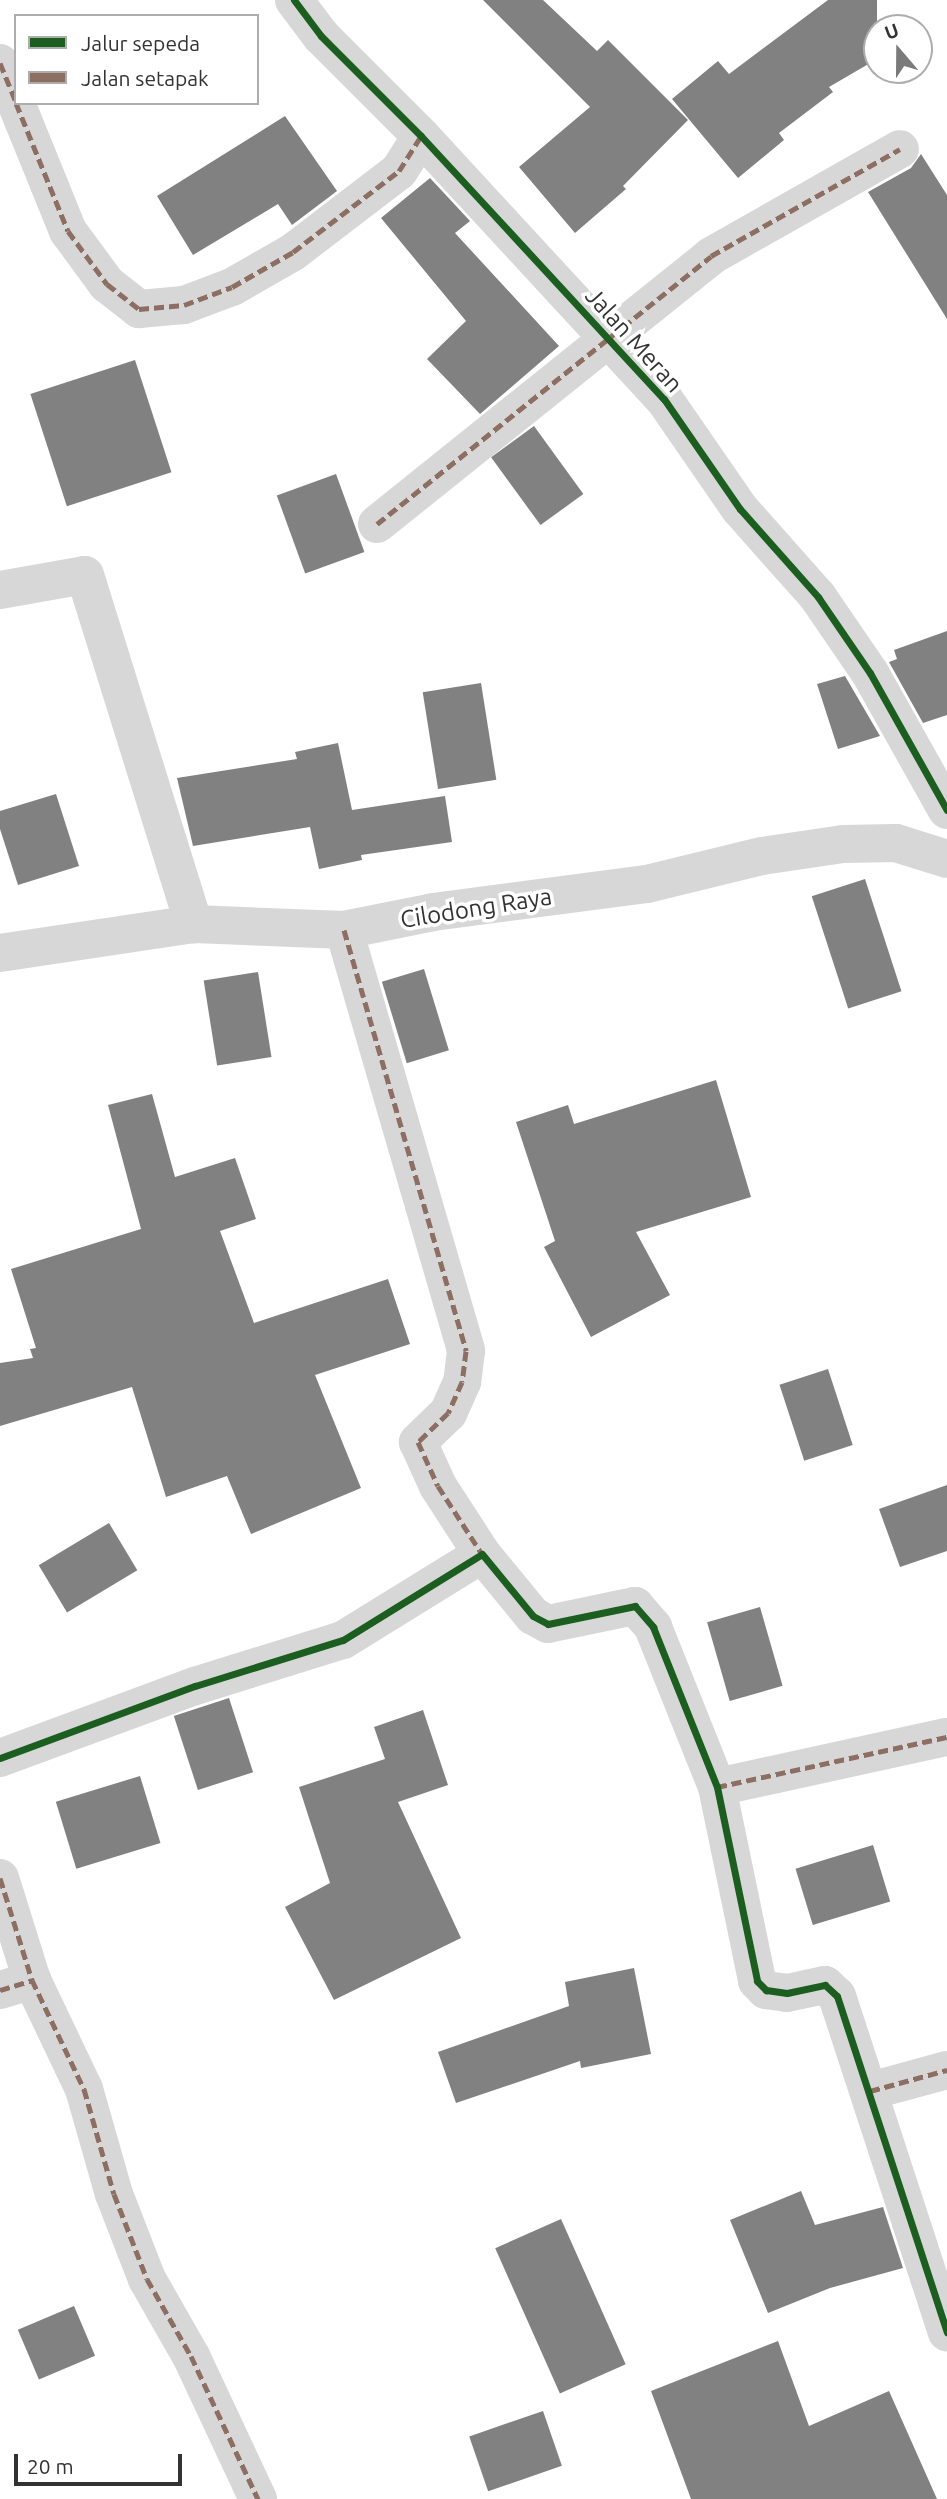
<!DOCTYPE html>
<html>
<head>
<meta charset="utf-8">
<style>
	body { margin:0 }
	#map { position:relative; width:947px; height:2499px; overflow:hidden; background:#fff; font-family:Ubuntu,sans-serif }
	div>[style] { position:absolute }
	.building>* { inset:0; background:#818181; transform-origin:0 0 }
	.minor>* { height:38px; margin:-19px; padding:0 19px; transform-origin:19px; border-radius:19px; background:#d7d7d7 }
	.quiet>* { height:5px; margin-top:-2.5px; transform-origin:0; background:repeating-linear-gradient(90deg,#8d6e63 0 10px,transparent 0 15px) }
	.cycleway>* { height:7px; margin:-3.5px; padding:0 3.5px; transform-origin:3.5px; border-radius:3.5px; background:#1b5e20 }
	span { translate:-50% -50%; white-space:nowrap; text-align:center; line-height:1.15; -webkit-text-stroke:7px #fff; paint-order:stroke }
	.street-label { font-size:24px; color:#333 }
	.legend { position:absolute; left:14px; top:14px; width:245px; height:91px; box-sizing:border-box; background:#fff; border:2px solid #adadad; margin:0; padding:9px 12px; list-style:none; font-size:21px; color:#333 }
	.legend li { display:flex; align-items:center; gap:14px; height:35px }
	.legend b { width:35px; border:2px solid #adadad }
	.north { position:absolute; left:863px; top:14px; width:70px; height:70px; box-sizing:border-box; background:#fff; border:2px solid #adadad; border-radius:50%; rotate:340deg; font-size:19px; font-weight:700; line-height:28px; text-align:center; color:#333 }
	.north::after { content:''; display:block; margin:auto; width:24px; height:32px; background:#7a7a7a; clip-path:polygon(50% 0,100% 100%,50% 72%,0 100%) }
	.scale { position:absolute; left:14px; top:2454px; width:168px; height:32px; box-sizing:border-box; border:4px solid #333; border-top:0; padding-left:9px; font-size:21px; line-height:24px; white-space:nowrap; color:#333; -webkit-text-stroke:5px #fff; paint-order:stroke }
</style>
</head>
<body>
<div id="map">
	<div class="building">
		<i style="clip-path:polygon(483px 0,543px 0,597px 51px,608px 40px,688px 120px,623px 186px,626px 189px,575px 233px,519px 167px,590px 107px)"></i>
		<i style="clip-path:polygon(828px 0,877px 0,877px 59px,829px 87px,833px 92px,779px 133px,784px 140px,738px 178px,672px 99px,718px 61px,729px 74px)"></i>
		<i style="clip-path:polygon(285px 116px,337px 191px,292px 225px,278px 204px,193px 255px,157px 196px)"></i>
		<i style="clip-path:polygon(921px 154px,947px 195px,947px 319px,868px 192px,911px 168px)"></i>
		<i style="clip-path:polygon(430px 178px,470px 221px,455px 233px,559px 346px,480px 414px,427px 359px,466px 321px,381px 218px)"></i>
		<i style="left:135px;top:360px;width:118px;height:110px;rotate:72deg"></i>
		<i style="left:534px;top:426px;width:84px;height:53px;rotate:54deg"></i>
		<i style="left:336px;top:474px;width:83px;height:63px;rotate:70deg"></i>
		<i style="clip-path:polygon(947px 631px,947px 715px,923px 723px,889px 662px,897px 659px,894px 650px)"></i>
		<i style="clip-path:polygon(845px 676px,880px 736px,838px 749px,817px 684px)"></i>
		<i style="left:481px;top:683px;width:98px;height:59px;rotate:81deg"></i>
		<i style="clip-path:polygon(338px 743px,352px 810px,445px 796px,452px 842px,361px 855px,362px 860px,319px 869px,310px 827px,193px 846px,177px 778px,297px 759px,295px 752px)"></i>
		<i style="clip-path:polygon(56px 794px,79px 866px,18px 885px,0 829px,0 811px)"></i>
		<i style="left:865px;top:879px;width:118px;height:56px;rotate:72deg"></i>
		<i style="left:424px;top:969px;width:85px;height:44px;rotate:73deg"></i>
		<i style="left:258px;top:972px;width:86px;height:55px;rotate:81deg"></i>
		<i style="clip-path:polygon(716px 1080px,751px 1197px,636px 1232px,670px 1295px,591px 1337px,544px 1247px,555px 1241px,516px 1122px,568px 1105px,574px 1124px)"></i>
		<i style="clip-path:polygon(152px 1094px,175px 1177px,235px 1158px,256px 1219px,220px 1231px,254px 1323px,388px 1279px,410px 1344px,315px 1375px,361px 1488px,251px 1534px,227px 1476px,166px 1497px,132px 1387px,0 1426px,0 1363px,33px 1358px,30px 1349px,36px 1348px,11px 1269px,141px 1229px,108px 1105px)"></i>
		<i style="left:828px;top:1369px;width:80px;height:51px;rotate:72deg"></i>
		<i style="clip-path:polygon(947px 1485px,947px 1551px,900px 1567px,879px 1509px)"></i>
		<i style="left:109px;top:1523px;width:55px;height:82px;rotate:59deg"></i>
		<i style="left:760px;top:1607px;width:82px;height:55px;rotate:74deg"></i>
		<i style="left:229px;top:1698px;width:78px;height:58px;rotate:72deg"></i>
		<i style="clip-path:polygon(423px 1710px,448px 1785px,398px 1802px,461px 1938px,334px 2000px,285px 1907px,330px 1883px,299px 1787px,385px 1759px,374px 1727px)"></i>
		<i style="left:140px;top:1776px;width:70px;height:88px;rotate:73deg"></i>
		<i style="left:873px;top:1845px;width:59px;height:81px;rotate:73deg"></i>
		<i style="clip-path:polygon(634px 1968px,651px 2054px,581px 2068px,580px 2061px,456px 2103px,438px 2052px,569px 2006px,565px 1982px)"></i>
		<i style="clip-path:polygon(801px 2191px,815px 2225px,883px 2207px,903px 2268px,830px 2288px,768px 2313px,730px 2220px)"></i>
		<i style="left:561px;top:2219px;width:159px;height:72px;rotate:66deg"></i>
		<i style="left:74px;top:2306px;width:54px;height:61px;rotate:67deg"></i>
		<i style="clip-path:polygon(778px 2341px,809px 2426px,889px 2391px,937px 2499px,691px 2499px,651px 2391px)"></i>
		<i style="left:543px;top:2411px;width:58px;height:78px;rotate:71deg"></i>
	</div>
	<div class="minor">
		<i style="left:294px;top:0;width:45px;rotate:53.1deg"></i>
		<i style="left:321px;top:36px;width:141px;rotate:45deg"></i>
		<i style="left:421px;top:136px;width:358px;rotate:47.3deg"></i>
		<i style="left:664px;top:399px;width:134px;rotate:55.4deg"></i>
		<i style="left:740px;top:509px;width:118px;rotate:48.4deg"></i>
		<i style="left:818px;top:597px;width:92px;rotate:55.6deg"></i>
		<i style="left:870px;top:673px;width:157px;rotate:60.7deg"></i>
		<i style="left:0;top:63px;width:42px;rotate:67.7deg"></i>
		<i style="left:16px;top:103px;width:138px;rotate:67.9deg"></i>
		<i style="left:68px;top:231px;width:66px;rotate:53.7deg"></i>
		<i style="left:107px;top:284px;width:41px;rotate:38deg"></i>
		<i style="left:139px;top:309px;width:45px;rotate:-5.1deg"></i>
		<i style="left:184px;top:305px;width:51px;rotate:-20.6deg"></i>
		<i style="left:232px;top:287px;width:70px;rotate:-29.8deg"></i>
		<i style="left:293px;top:252px;width:133px;rotate:-37.4deg"></i>
		<i style="left:399px;top:171px;width:41px;rotate:-57.8deg"></i>
		<i style="left:377px;top:524px;width:428px;rotate:-38.7deg"></i>
		<i style="left:711px;top:256px;width:217px;rotate:-29.5deg"></i>
		<i style="left:0;top:590px;width:86px;rotate:-10deg"></i>
		<i style="left:85px;top:575px;width:366px;rotate:72.7deg"></i>
		<i style="left:344px;top:930px;width:438px;rotate:73.8deg"></i>
		<i style="left:466px;top:1351px;width:31px;rotate:97deg"></i>
		<i style="left:462px;top:1382px;width:34px;rotate:114deg"></i>
		<i style="left:448px;top:1413px;width:42px;rotate:136deg"></i>
		<i style="left:418px;top:1442px;width:48px;rotate:65.6deg"></i>
		<i style="left:438px;top:1486px;width:81px;rotate:57.1deg"></i>
		<i style="left:0;top:953px;width:196px;rotate:-8.5deg"></i>
		<i style="left:194px;top:924px;width:150px;rotate:2.3deg"></i>
		<i style="left:344px;top:930px;width:91px;rotate:-11.4deg"></i>
		<i style="left:433px;top:912px;width:216px;rotate:-7.5deg"></i>
		<i style="left:647px;top:884px;width:118px;rotate:-13.7deg"></i>
		<i style="left:762px;top:856px;width:82px;rotate:-8.4deg"></i>
		<i style="left:843px;top:844px;width:53px;rotate:-1.1deg"></i>
		<i style="left:896px;top:843px;width:53px;rotate:17.4deg"></i>
		<i style="left:0;top:1758px;width:208px;rotate:-20.3deg"></i>
		<i style="left:195px;top:1686px;width:155px;rotate:-17.3deg"></i>
		<i style="left:343px;top:1640px;width:163px;rotate:-31.7deg"></i>
		<i style="left:482px;top:1554px;width:80px;rotate:50.6deg"></i>
		<i style="left:533px;top:1616px;width:17px;rotate:28deg"></i>
		<i style="left:548px;top:1624px;width:89px;rotate:-11.7deg"></i>
		<i style="left:635px;top:1606px;width:28px;rotate:49deg"></i>
		<i style="left:653px;top:1627px;width:172px;rotate:68.2deg"></i>
		<i style="left:717px;top:1787px;width:198px;rotate:78.3deg"></i>
		<i style="left:757px;top:1981px;width:13px;rotate:45deg"></i>
		<i style="left:766px;top:1990px;width:21px;rotate:8deg"></i>
		<i style="left:787px;top:1993px;width:39px;rotate:-12deg"></i>
		<i style="left:825px;top:1985px;width:16px;rotate:43deg"></i>
		<i style="left:837px;top:1996px;width:354px;rotate:71.9deg"></i>
		<i style="left:717px;top:1787px;width:235px;rotate:-12.3deg"></i>
		<i style="left:0;top:1878px;width:107px;rotate:72.6deg"></i>
		<i style="left:32px;top:1980px;width:121px;rotate:64.5deg"></i>
		<i style="left:84px;top:2089px;width:109px;rotate:74.1deg"></i>
		<i style="left:114px;top:2194px;width:91px;rotate:68.8deg"></i>
		<i style="left:147px;top:2279px;width:89px;rotate:60.3deg"></i>
		<i style="left:191px;top:2356px;width:158px;rotate:64.9deg"></i>
		<i style="left:0;top:1990px;width:34px;rotate:-17deg"></i>
		<i style="left:870px;top:2091px;width:80px;rotate:-15.3deg"></i>
	</div>
	<div class="quiet">
		<i style="left:0;top:63px;width:42px;rotate:67.7deg"></i>
		<i style="left:16px;top:103px;width:138px;rotate:67.9deg"></i>
		<i style="left:68px;top:231px;width:66px;rotate:53.7deg"></i>
		<i style="left:107px;top:284px;width:41px;rotate:38deg"></i>
		<i style="left:139px;top:309px;width:45px;rotate:-5.1deg"></i>
		<i style="left:184px;top:305px;width:51px;rotate:-20.6deg"></i>
		<i style="left:232px;top:287px;width:70px;rotate:-29.8deg"></i>
		<i style="left:293px;top:252px;width:133px;rotate:-37.4deg"></i>
		<i style="left:399px;top:171px;width:41px;rotate:-57.8deg"></i>
		<i style="left:377px;top:524px;width:428px;rotate:-38.7deg"></i>
		<i style="left:711px;top:256px;width:217px;rotate:-29.5deg"></i>
		<i style="left:344px;top:930px;width:438px;rotate:73.8deg"></i>
		<i style="left:466px;top:1351px;width:31px;rotate:97deg"></i>
		<i style="left:462px;top:1382px;width:34px;rotate:114deg"></i>
		<i style="left:448px;top:1413px;width:42px;rotate:136deg"></i>
		<i style="left:418px;top:1442px;width:48px;rotate:65.6deg"></i>
		<i style="left:438px;top:1486px;width:81px;rotate:57.1deg"></i>
		<i style="left:717px;top:1787px;width:235px;rotate:-12.3deg"></i>
		<i style="left:0;top:1878px;width:107px;rotate:72.6deg"></i>
		<i style="left:32px;top:1980px;width:121px;rotate:64.5deg"></i>
		<i style="left:84px;top:2089px;width:109px;rotate:74.1deg"></i>
		<i style="left:114px;top:2194px;width:91px;rotate:68.8deg"></i>
		<i style="left:147px;top:2279px;width:89px;rotate:60.3deg"></i>
		<i style="left:191px;top:2356px;width:158px;rotate:64.9deg"></i>
		<i style="left:0;top:1990px;width:34px;rotate:-17deg"></i>
		<i style="left:870px;top:2091px;width:80px;rotate:-15.3deg"></i>
	</div>
	<div class="cycleway">
		<i style="left:294px;top:0;width:45px;rotate:53.1deg"></i>
		<i style="left:321px;top:36px;width:141px;rotate:45deg"></i>
		<i style="left:421px;top:136px;width:358px;rotate:47.3deg"></i>
		<i style="left:664px;top:399px;width:134px;rotate:55.4deg"></i>
		<i style="left:740px;top:509px;width:118px;rotate:48.4deg"></i>
		<i style="left:818px;top:597px;width:92px;rotate:55.6deg"></i>
		<i style="left:870px;top:673px;width:157px;rotate:60.7deg"></i>
		<i style="left:0;top:1758px;width:208px;rotate:-20.3deg"></i>
		<i style="left:195px;top:1686px;width:155px;rotate:-17.3deg"></i>
		<i style="left:343px;top:1640px;width:163px;rotate:-31.7deg"></i>
		<i style="left:482px;top:1554px;width:80px;rotate:50.6deg"></i>
		<i style="left:533px;top:1616px;width:17px;rotate:28deg"></i>
		<i style="left:548px;top:1624px;width:89px;rotate:-11.7deg"></i>
		<i style="left:635px;top:1606px;width:28px;rotate:49deg"></i>
		<i style="left:653px;top:1627px;width:172px;rotate:68.2deg"></i>
		<i style="left:717px;top:1787px;width:198px;rotate:78.3deg"></i>
		<i style="left:757px;top:1981px;width:13px;rotate:45deg"></i>
		<i style="left:766px;top:1990px;width:21px;rotate:8deg"></i>
		<i style="left:787px;top:1993px;width:39px;rotate:-12deg"></i>
		<i style="left:825px;top:1985px;width:16px;rotate:43deg"></i>
		<i style="left:837px;top:1996px;width:354px;rotate:71.9deg"></i>
	</div>
	<div class="street-label">
		<span style="left:634px;top:340px;rotate:48deg">Jalan Meran</span>
		<span style="left:476px;top:908px;rotate:-9deg">Cilodong Raya</span>
	</div>
	<ul class="legend">
	<li><b style="height:9px;background:#1b5e20"></b>Jalur sepeda</li>
	<li><b style="height:9px;background:#8d6e63"></b>Jalan setapak</li>
	</ul>
	<div class="north">U</div>
	<div class="scale">20 m</div>
</div>
</body>
</html>
